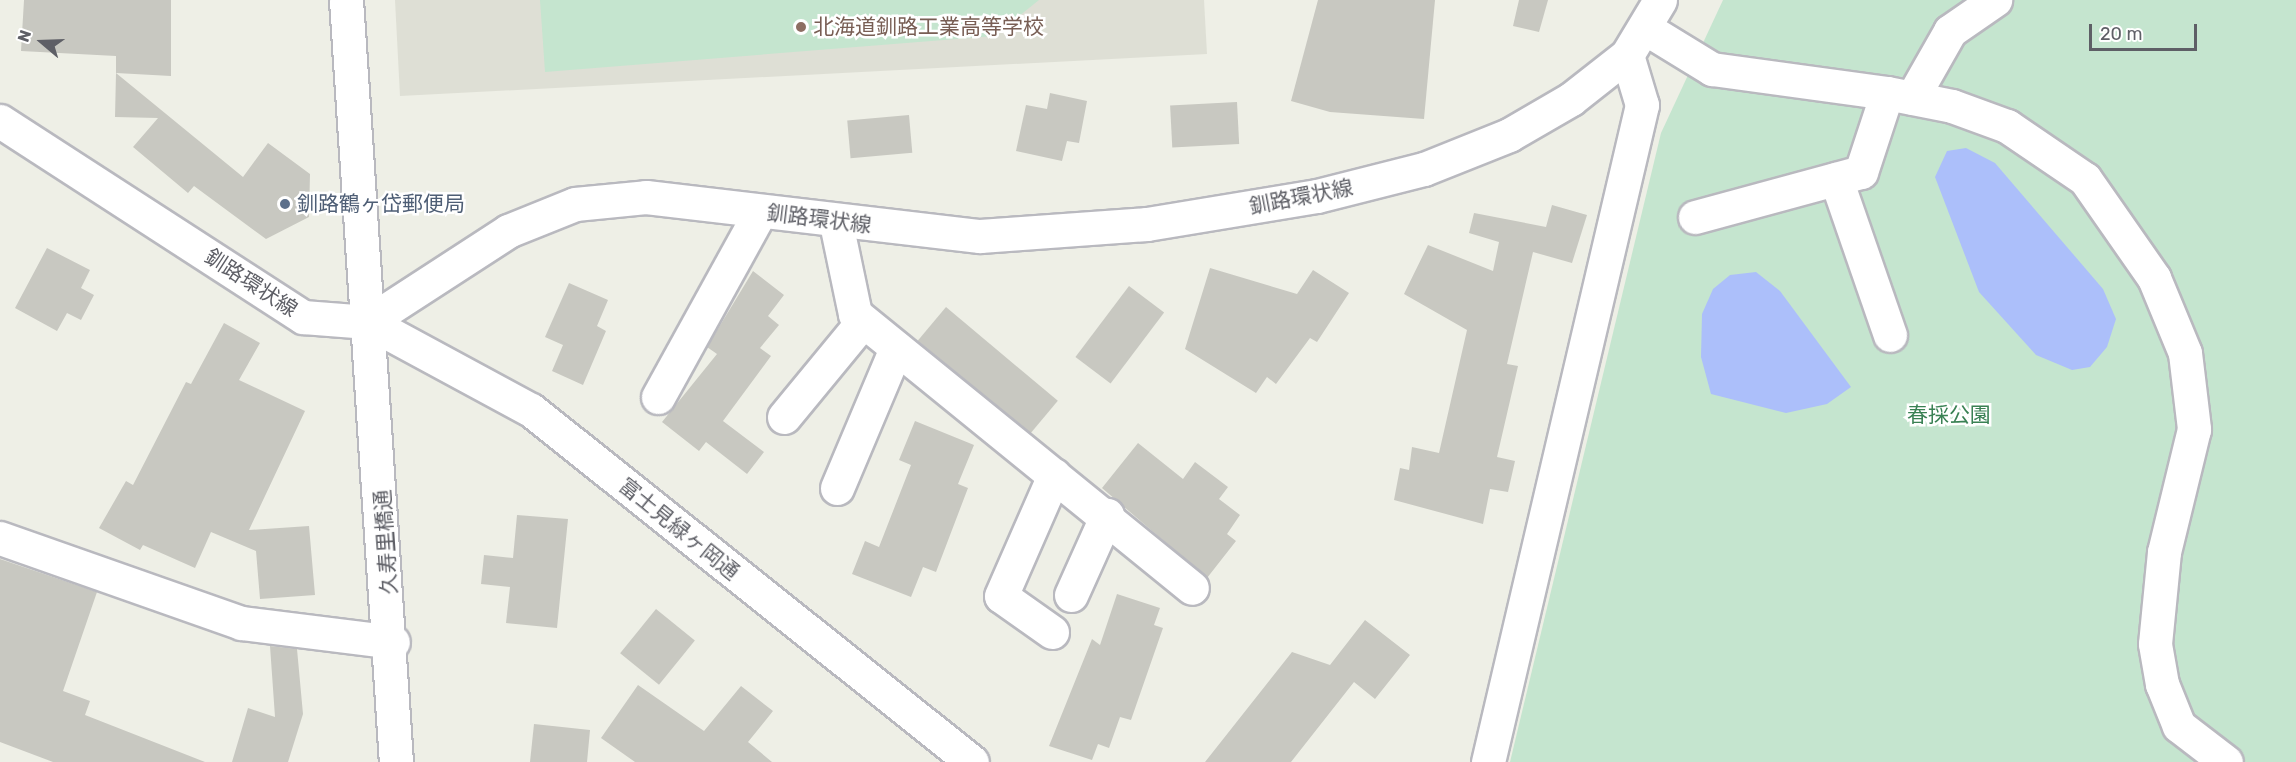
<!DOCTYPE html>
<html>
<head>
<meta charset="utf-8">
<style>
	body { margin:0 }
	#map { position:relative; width:2296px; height:762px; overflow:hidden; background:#eeefe6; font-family:Rubik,"Noto Sans JP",sans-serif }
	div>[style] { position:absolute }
	.education>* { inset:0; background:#dedfd5 }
	.green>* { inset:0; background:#c5e5cf }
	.water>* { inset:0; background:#acbffa }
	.building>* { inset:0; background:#c8c8c1; transform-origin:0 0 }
	.roads { filter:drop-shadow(2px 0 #b9b9bf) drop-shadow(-2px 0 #b9b9bf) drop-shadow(0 2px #b9b9bf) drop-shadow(0 -2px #b9b9bf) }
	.minor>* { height:33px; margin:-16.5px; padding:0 16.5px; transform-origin:16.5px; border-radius:16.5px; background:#fff }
	.dots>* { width:16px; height:16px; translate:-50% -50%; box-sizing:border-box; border:3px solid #fff; border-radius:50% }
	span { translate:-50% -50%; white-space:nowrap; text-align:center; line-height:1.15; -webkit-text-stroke:5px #fff; paint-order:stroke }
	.education-label { font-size:21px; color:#785e54 }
	.left { translate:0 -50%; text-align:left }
	.street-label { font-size:21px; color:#5e5f66 }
	.service-label { font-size:21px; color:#4e5e75 }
	.park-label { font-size:21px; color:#3a8154 }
	.north { position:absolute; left:12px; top:12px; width:60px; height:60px; -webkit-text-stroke:4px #fff; paint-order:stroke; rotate:289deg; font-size:16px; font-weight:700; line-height:24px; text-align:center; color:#5e5f66 }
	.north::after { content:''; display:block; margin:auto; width:21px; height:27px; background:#5e5f66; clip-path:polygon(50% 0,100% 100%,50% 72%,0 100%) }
	.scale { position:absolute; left:2089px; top:24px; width:108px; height:27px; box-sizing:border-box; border:3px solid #5e5f66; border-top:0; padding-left:8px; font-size:18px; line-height:21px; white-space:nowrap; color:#5e5f66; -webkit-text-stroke:4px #fff; paint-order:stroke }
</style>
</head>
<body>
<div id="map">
	<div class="education">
		<i style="clip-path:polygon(395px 0,1204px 0,1207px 54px,400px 96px)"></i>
	</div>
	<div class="green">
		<i style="clip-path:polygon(540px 0,1039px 0,994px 36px,545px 72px)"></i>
		<i style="clip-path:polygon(1723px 0,2296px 0,2296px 762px,1510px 762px,1661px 133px)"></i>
	</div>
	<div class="water">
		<i style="clip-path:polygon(1966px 148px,1995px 163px,2103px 289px,2116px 319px,2107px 347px,2090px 367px,2072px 370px,2036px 355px,1979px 292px,1935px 177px,1947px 151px)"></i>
		<i style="clip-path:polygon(1756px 272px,1780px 291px,1851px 387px,1827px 404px,1786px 413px,1711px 394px,1701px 357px,1702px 314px,1713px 289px,1730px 275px)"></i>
	</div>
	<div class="building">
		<i style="clip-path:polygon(24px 0,171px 0,171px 76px,116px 73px,116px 56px,21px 51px)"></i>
		<i style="clip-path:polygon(1318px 0,1435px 0,1424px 119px,1330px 112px,1291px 101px)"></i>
		<i style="clip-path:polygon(1519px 0,1548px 0,1539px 32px,1513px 26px)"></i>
		<i style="clip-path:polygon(116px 73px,243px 177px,268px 143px,310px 174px,309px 217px,266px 239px,194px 186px,188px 193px,133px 147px,158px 118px,115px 117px)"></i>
		<i style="clip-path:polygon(1050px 93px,1087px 101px,1079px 143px,1067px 141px,1062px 161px,1016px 151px,1026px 105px,1047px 109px)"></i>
		<i style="left:1237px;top:102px;width:42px;height:67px;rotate:87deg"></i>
		<i style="left:909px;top:115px;width:38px;height:62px;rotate:85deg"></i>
		<i style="clip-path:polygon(1552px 205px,1587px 215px,1572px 263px,1533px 252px,1507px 364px,1518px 366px,1497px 457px,1515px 461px,1508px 492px,1490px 489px,1483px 524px,1394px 500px,1400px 468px,1409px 470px,1412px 447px,1439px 453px,1467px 330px,1404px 294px,1428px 245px,1493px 271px,1499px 242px,1469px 233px,1474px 213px,1546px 227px)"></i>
		<i style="clip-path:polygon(47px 248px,90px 270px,81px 288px,94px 295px,81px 320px,67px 313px,57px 331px,15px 308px)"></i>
		<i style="clip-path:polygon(1210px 268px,1297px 294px,1313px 270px,1349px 293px,1317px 342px,1310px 338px,1276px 384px,1267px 377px,1256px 393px,1185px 349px)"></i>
		<i style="clip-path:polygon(753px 271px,784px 295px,768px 316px,779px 325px,760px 348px,771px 356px,723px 421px,764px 452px,747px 474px,706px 442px,699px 451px,662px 422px,717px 354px,707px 347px)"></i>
		<i style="clip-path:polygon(569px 283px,608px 300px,597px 326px,606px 331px,583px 385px,552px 371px,563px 345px,545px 337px)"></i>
		<i style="left:1129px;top:286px;width:44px;height:89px;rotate:37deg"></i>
		<i style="left:946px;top:307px;width:146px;height:44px;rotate:40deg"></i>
		<i style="clip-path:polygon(224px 323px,260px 343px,239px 380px,305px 411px,249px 530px,309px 526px,315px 595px,260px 599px,256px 551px,211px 532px,195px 568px,143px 545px,140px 550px,99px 528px,126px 481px,133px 485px,186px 382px,191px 384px)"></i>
		<i style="clip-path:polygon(915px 421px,974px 445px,958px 484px,968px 488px,936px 572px,923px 567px,911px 597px,852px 574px,865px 541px,879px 547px,911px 465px,899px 460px)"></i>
		<i style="clip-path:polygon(1138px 443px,1183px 479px,1195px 462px,1228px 487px,1219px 499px,1240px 515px,1227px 534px,1236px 541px,1207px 578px,1102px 488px)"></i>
		<i style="clip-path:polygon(517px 515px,568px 519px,557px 628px,506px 623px,510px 587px,481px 584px,484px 555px,513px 558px)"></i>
		<i style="clip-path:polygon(0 559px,97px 592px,63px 691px,90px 701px,85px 715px,205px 762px,53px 762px,0 742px)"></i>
		<i style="clip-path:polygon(1117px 594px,1160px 608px,1154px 625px,1163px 628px,1131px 720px,1120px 717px,1109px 748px,1098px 744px,1092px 760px,1049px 746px,1092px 639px,1100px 645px)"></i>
		<i style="left:656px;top:609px;width:50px;height:57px;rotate:39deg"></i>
		<i style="clip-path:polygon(1365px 620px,1410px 655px,1375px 699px,1354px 682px,1291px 762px,1205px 762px,1292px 652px,1330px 665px)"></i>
		<i style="clip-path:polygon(270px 646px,297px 649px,303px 714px,288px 762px,232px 762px,248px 708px,275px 717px)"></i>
		<i style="clip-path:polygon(638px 685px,704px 731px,741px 686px,773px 711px,748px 742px,772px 762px,635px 762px,601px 738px)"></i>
		<i style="clip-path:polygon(534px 724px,590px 730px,587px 762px,530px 762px)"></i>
	</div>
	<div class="roads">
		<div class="minor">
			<i style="left:346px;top:0;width:764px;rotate:86.25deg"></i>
			<i style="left:1645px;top:28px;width:79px;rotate:31.5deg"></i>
			<i style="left:1712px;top:69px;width:177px;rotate:7.8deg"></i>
			<i style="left:1912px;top:98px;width:77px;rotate:-60.4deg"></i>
			<i style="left:1950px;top:31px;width:55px;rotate:-34.6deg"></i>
			<i style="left:0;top:121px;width:361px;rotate:32.9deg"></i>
			<i style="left:303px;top:317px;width:65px;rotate:4.4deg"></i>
			<i style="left:368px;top:322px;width:167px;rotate:-33deg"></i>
			<i style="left:508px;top:231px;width:72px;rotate:-21.9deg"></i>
			<i style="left:575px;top:204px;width:71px;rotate:-5.6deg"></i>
			<i style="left:646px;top:197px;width:336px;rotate:6.7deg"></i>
			<i style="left:980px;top:236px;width:167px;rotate:-4.1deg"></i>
			<i style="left:1147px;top:224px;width:172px;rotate:-9.4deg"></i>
			<i style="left:1317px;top:196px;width:110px;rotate:-14.2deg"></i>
			<i style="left:1424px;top:169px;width:92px;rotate:-21.8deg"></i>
			<i style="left:1509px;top:135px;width:72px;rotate:-30.1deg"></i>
			<i style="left:1571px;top:99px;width:71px;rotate:-38.2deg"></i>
			<i style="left:1627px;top:55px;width:64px;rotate:-59deg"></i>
			<i style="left:1836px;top:179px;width:165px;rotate:70.9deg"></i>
			<i style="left:1695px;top:217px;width:172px;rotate:-15.2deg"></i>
			<i style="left:1861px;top:172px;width:83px;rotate:-71.8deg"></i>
			<i style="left:1887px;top:93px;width:66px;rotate:11.3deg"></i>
			<i style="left:1952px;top:106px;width:59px;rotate:20deg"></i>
			<i style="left:2007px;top:126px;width:94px;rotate:34.2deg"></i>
			<i style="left:2085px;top:179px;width:121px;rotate:55.1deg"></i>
			<i style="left:2154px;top:278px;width:81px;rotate:67.5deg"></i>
			<i style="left:2185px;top:353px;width:77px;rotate:83.2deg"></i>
			<i style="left:2194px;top:429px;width:127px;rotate:103.7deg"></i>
			<i style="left:2164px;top:552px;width:92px;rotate:95.6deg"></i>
			<i style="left:2155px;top:644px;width:41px;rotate:80.1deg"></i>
			<i style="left:2162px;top:684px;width:45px;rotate:68deg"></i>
			<i style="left:2179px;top:726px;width:59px;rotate:37.5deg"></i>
			<i style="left:836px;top:223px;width:93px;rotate:78.2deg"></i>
			<i style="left:855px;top:314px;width:434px;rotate:39.1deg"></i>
			<i style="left:368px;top:322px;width:185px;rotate:28.4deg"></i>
			<i style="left:531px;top:410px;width:564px;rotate:38.6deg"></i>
			<i style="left:658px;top:397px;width:211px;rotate:-61.1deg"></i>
			<i style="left:784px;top:417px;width:124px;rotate:-50.5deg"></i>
			<i style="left:837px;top:488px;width:152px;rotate:-67.1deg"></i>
			<i style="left:0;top:538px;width:256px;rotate:19.4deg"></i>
			<i style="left:241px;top:623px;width:153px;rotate:7.1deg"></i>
			<i style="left:1071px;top:595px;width:88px;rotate:-65.8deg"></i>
			<i style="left:1052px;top:632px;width:62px;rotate:-144.8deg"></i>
			<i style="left:1001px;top:596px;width:132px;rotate:-66.3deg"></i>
			<i style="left:1488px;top:762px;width:675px;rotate:-76.81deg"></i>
			<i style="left:1642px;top:105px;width:52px;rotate:-106.7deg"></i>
		</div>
	</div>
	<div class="dots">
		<i style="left:801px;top:27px;background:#8d6e63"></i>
		<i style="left:285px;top:204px;background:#5c6f8a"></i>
	</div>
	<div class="education-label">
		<span class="left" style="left:813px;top:27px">北海道釧路工業高等学校</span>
	</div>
	<div class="street-label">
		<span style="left:1301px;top:197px;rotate:-11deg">釧路環状線</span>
		<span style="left:819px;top:219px;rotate:7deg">釧路環状線</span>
		<span style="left:251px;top:283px;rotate:33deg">釧路環状線</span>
		<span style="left:679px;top:529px;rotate:39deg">富士見緑ヶ岡通</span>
		<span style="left:386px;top:542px;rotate:-94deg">久寿里橋通</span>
	</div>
	<div class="service-label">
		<span class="left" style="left:297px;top:204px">釧路鶴ヶ岱郵便局</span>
	</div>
	<div class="park-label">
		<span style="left:1949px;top:415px">春採公園</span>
	</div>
	<div class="north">N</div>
	<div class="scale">20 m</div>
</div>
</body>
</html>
